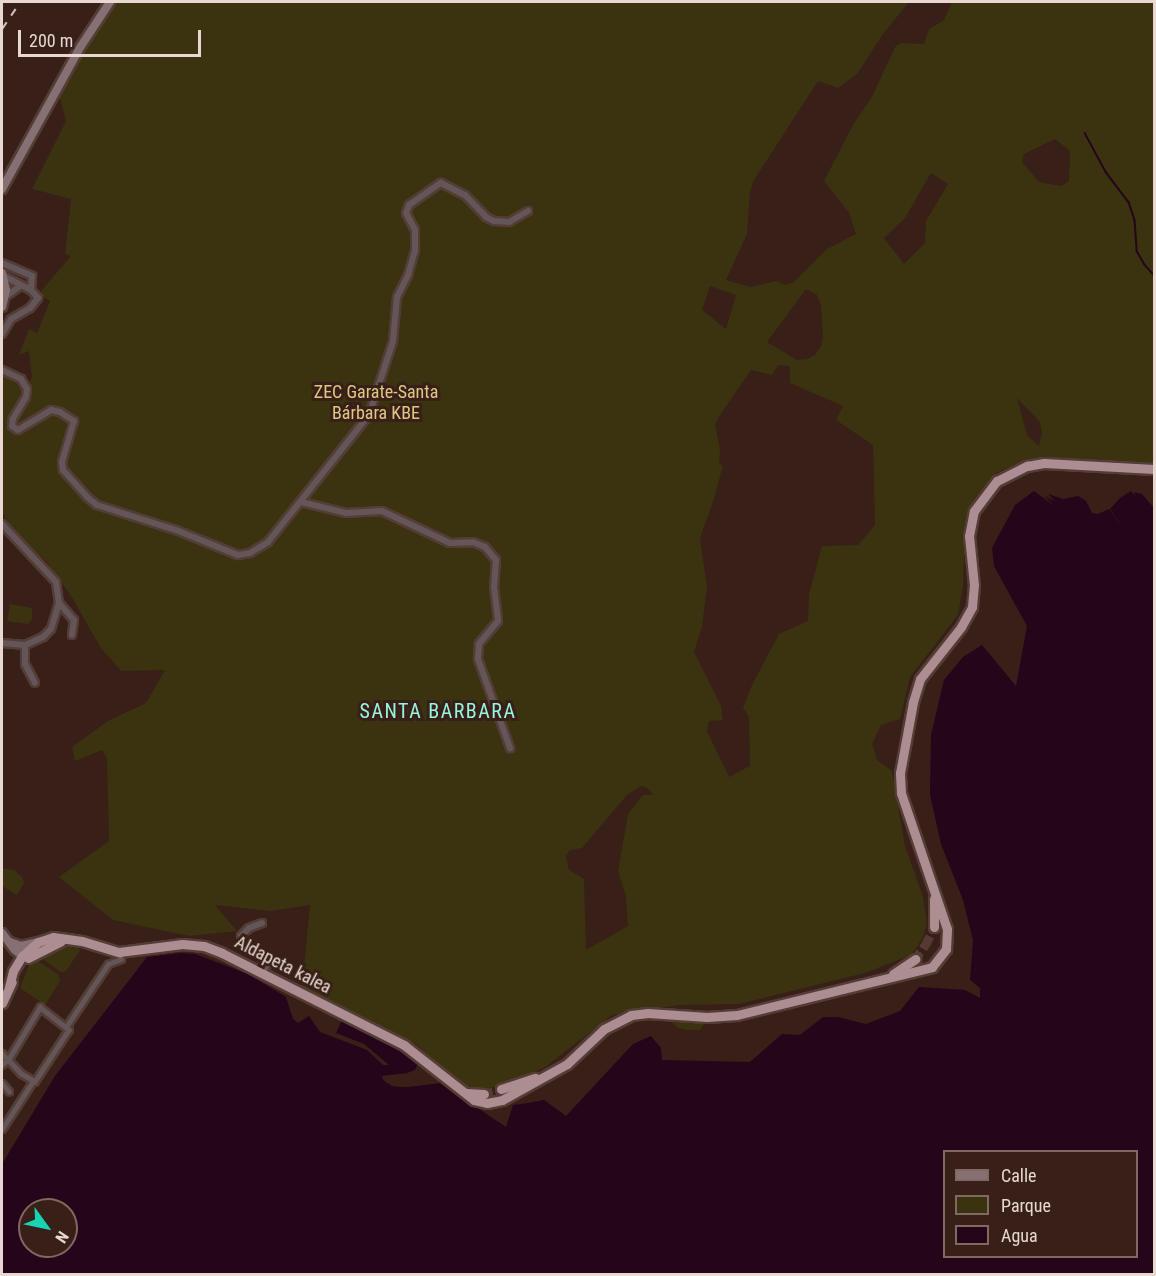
<!DOCTYPE html>
<html>
<head>
<meta charset="utf-8">
<style>
	body { margin:0 }
	#map { position:relative; width:1156px; height:1276px; overflow:hidden; background:#381f18; font-family:"Roboto Condensed",sans-serif }
	div>[style] { position:absolute }
	.green>* { inset:0; background:#3b3210 }
	.water>* { inset:0; background:#24051a }
	.pier>* { inset:0; background:#381f18 }
	.stream>* { height:1.5px; margin:-0.75px; padding:0 0.75px; transform-origin:0.75px; border-radius:0.75px; background:#24051a }
	.pedestrian-tunnel>* { height:4.5px; margin-top:-2.25px; transform-origin:0; background:repeating-linear-gradient(90deg,#533b34 0 4.5px,transparent 0 6.5px) }
	.trunk-tunnel>* { height:9px; margin-top:-4.5px; transform-origin:0; background:repeating-linear-gradient(90deg,#533b34 0 9px,transparent 0 13.5px) }
	.roads { filter:drop-shadow(2px 0 #543d36) drop-shadow(-2px 0 #543d36) drop-shadow(0 2px #543d36) drop-shadow(0 -2px #543d36) }
	.pedestrian>* { height:4.5px; margin:-2.25px; padding:0 2.25px; transform-origin:2.25px; border-radius:2.25px; background:#645658 }
	.minor>* { height:6px; margin:-3px; padding:0 3px; transform-origin:3px; border-radius:3px; background:#645658 }
	.secondary>* { height:8px; margin:-4px; padding:0 4px; transform-origin:4px; border-radius:4px; background:#867073 }
	.trunk>* { height:9px; margin:-4.5px; padding:0 4.5px; transform-origin:4.5px; border-radius:4.5px; background:#ac8e92 }
	.rail>* { height:1.5px; margin-top:-0.75px; transform-origin:0; background:repeating-linear-gradient(90deg,#d2c0b9 0 8px,transparent 0 16px) }
	span { translate:-50% -50%; white-space:nowrap; text-align:center; line-height:1.15; -webkit-text-stroke:6px #381f18; paint-order:stroke }
	.park-label { font-size:18px; color:#dec983 }
	.street-label { font-size:18px; color:#e9d8d2 }
	.neighbourhood-label { font-size:20px; color:#95f7dd; letter-spacing:1.5px }
	.frame { position:absolute; inset:0; border:3px solid #e9d8d2; pointer-events:none }
	.legend { position:absolute; left:943px; top:1150px; width:195px; height:108px; box-sizing:border-box; background:#381f18; border:2px solid #7f6962; margin:0; padding:8px 10px; list-style:none; font-size:18px; color:#e9d8d2 }
	.legend li { display:flex; align-items:center; gap:12px; height:30px }
	.legend b { width:30px; border:2px solid #7f6962 }
	.north { position:absolute; left:18px; top:1198px; width:60px; height:60px; box-sizing:border-box; background:#381f18; border:2px solid #7f6962; border-radius:50%; rotate:123deg; font-size:16px; font-weight:700; line-height:24px; text-align:center; color:#e9d8d2 }
	.north::after { content:''; display:block; margin:auto; width:21px; height:27px; background:#17d5b2; clip-path:polygon(50% 0,100% 100%,50% 72%,0 100%) }
	.scale { position:absolute; left:18px; top:30px; width:183px; height:27px; box-sizing:border-box; border:3px solid #e9d8d2; border-top:0; padding-left:8px; font-size:18px; line-height:21px; white-space:nowrap; color:#e9d8d2; -webkit-text-stroke:4px #381f18; paint-order:stroke }
</style>
</head>
<body>
<div id="map">
	<div class="green">
		<i style="clip-path:polygon(evenodd,115px 2px,914px 2px,909px 2px,883px 34px,857px 74px,838px 88px,818px 81px,754px 180px,750px 191px,747px 234px,726px 280px,750px 287px,776px 281px,785px 285px,794px 282px,827px 249px,856px 234px,849px 213px,824px 181px,854px 123px,872px 97px,895px 47px,901px 43px,924px 44px,929px 29px,944px 20px,952px 2px,1154px 2px,1154px 463px,1026px 459px,996px 473px,973px 500px,965px 525px,963px 586px,958px 615px,910px 677px,900px 719px,881px 725px,872px 744px,877px 760px,892px 771px,905px 846px,923px 897px,927px 924px,922px 939px,911px 955px,865px 973px,739px 1004px,680px 1005px,612px 1015px,544px 1068px,500px 1086px,478px 1090px,464px 1087px,416px 1044px,302px 987px,310px 905px,271px 911px,215px 905px,237px 931px,189px 936px,113px 920px,59px 877px,109px 841px,107px 758px,102px 750px,75px 761px,72px 747px,108px 721px,146px 703px,165px 670px,121px 671px,101px 648px,71px 596px,47px 562px,15px 534px,2px 512px,2px 373px,16px 381px,18px 387px,28px 394px,33px 391px,30px 380px,32px 378px,29px 351px,19px 355px,29px 329px,37px 333px,50px 301px,42px 296px,41px 291px,71px 256px,65px 254px,71px 199px,32px 189px,66px 121px,58px 91px,115px 2px,1055px 139px,1070px 151px,1069px 181px,1061px 186px,1039px 182px,1022px 162px,1024px 154px,1055px 139px,115px 2px,931px 173px,948px 184px,926px 221px,925px 243px,904px 264px,884px 238px,905px 218px,931px 173px,115px 2px,710px 286px,736px 295px,726px 329px,702px 310px,710px 286px,115px 2px,806px 289px,817px 295px,821px 306px,823px 338px,821px 346px,815px 355px,807px 359px,797px 360px,767px 342px,806px 289px,115px 2px,778px 365px,790px 366px,790px 383px,843px 406px,836px 420px,873px 445px,875px 525px,858px 545px,822px 546px,809px 594px,808px 621px,779px 634px,752px 685px,743px 708px,749px 717px,750px 766px,729px 777px,707px 731px,709px 721px,723px 720px,721px 706px,694px 652px,702px 627px,707px 587px,700px 538px,714px 499px,723px 465px,719px 464px,720px 449px,715px 424px,718px 418px,751px 370px,772px 375px,778px 365px,115px 2px,1017px 398px,1040px 422px,1042px 433px,1039px 446px,1027px 435px,1017px 398px,115px 2px,641px 786px,646px 787px,654px 795px,643px 795px,628px 814px,618px 871px,626px 896px,628px 926px,586px 950px,584px 879px,569px 870px,566px 856px,570px 850px,582px 848px,627px 795px,641px 786px)"></i>
		<i style="clip-path:polygon(10px 604px,32px 608px,32px 619px,28px 624px,7px 621px)"></i>
		<i style="clip-path:polygon(2px 868px,14px 870px,22px 877px,24px 883px,17px 895px,2px 886px)"></i>
		<i style="clip-path:polygon(68px 946px,81px 949px,66px 971px,61px 972px,38px 956px)"></i>
		<i style="clip-path:polygon(35px 959px,59px 975px,60px 981px,45px 1005px,20px 988px,29px 965px)"></i>
		<i style="clip-path:polygon(670px 1020px,702px 1022px,704px 1024px,700px 1030px,687px 1030px,678px 1028px)"></i>
	</div>
	<div class="water">
		<i style="clip-path:polygon(evenodd,1034px 491px,1054px 506px,1044px 496px,1055px 503px,1045px 495px,1056px 502px,1048px 494px,1063px 499px,1078px 496px,1086px 501px,1092px 513px,1098px 514px,1109px 509px,1125px 532px,1110px 509px,1120px 498px,1131px 491px,1136px 497px,1134px 492px,1142px 494px,1154px 508px,1154px 1274px,2px 1274px,2px 1164px,55px 1076px,147px 957px,181px 953px,195px 954px,248px 974px,286px 997px,293px 1019px,298px 1023px,309px 1016px,320px 1032px,367px 1050px,383px 1065px,389px 1065px,364px 1044px,336px 1033px,342px 1020px,403px 1051px,418px 1063px,415px 1070px,407px 1073px,382px 1076px,383px 1080px,392px 1086px,406px 1087px,440px 1083px,506px 1127px,513px 1105px,528px 1103px,544px 1100px,566px 1116px,633px 1044px,651px 1036px,661px 1048px,662px 1060px,750px 1062px,782px 1034px,800px 1035px,823px 1017px,838px 1017px,866px 1024px,900px 1011px,919px 987px,965px 990px,980px 998px,980px 988px,970px 980px,973px 940px,963px 900px,941px 844px,930px 795px,931px 735px,944px 680px,963px 657px,982px 645px,1016px 686px,1027px 626px,994px 566px,992px 548px,1015px 505px,1034px 491px,944px 1152px,1136px 1152px,1136px 1256px,944px 1256px,944px 1152px,1034px 491px,30px 1210px,66px 1210px,66px 1246px,30px 1246px,30px 1210px)"></i>
	</div>
	<div class="pier">
		<i style="clip-path:polygon(437px 1080px,440px 1083px,406px 1087px,392px 1086px,387px 1082px,406px 1084px)"></i>
	</div>
	<div class="stream">
		<i style="left:1085px;top:133px;width:44px;rotate:61.7deg"></i>
		<i style="left:1106px;top:172px;width:38px;rotate:53deg"></i>
		<i style="left:1129px;top:202px;width:19px;rotate:72deg"></i>
		<i style="left:1135px;top:220px;width:31px;rotate:86deg"></i>
		<i style="left:1137px;top:251px;width:16px;rotate:60deg"></i>
		<i style="left:1145px;top:265px;width:13px;rotate:48deg"></i>
	</div>
	<div class="pedestrian-tunnel">
		<i style="left:34px;top:1080px;width:62px;rotate:-58.1deg"></i>
	</div>
	<div class="trunk-tunnel">
		<i style="left:915px;top:959px;width:19px;rotate:-54deg"></i>
		<i style="left:926px;top:944px;width:19px;rotate:-65deg"></i>
		<i style="left:484px;top:1094px;width:18px;rotate:-16deg"></i>
	</div>
	<div class="roads">
		<div class="pedestrian">
			<i style="left:40px;top:1007px;width:37px;rotate:38deg"></i>
			<i style="left:69px;top:1030px;width:62px;rotate:123.2deg"></i>
			<i style="left:35px;top:1082px;width:16px;rotate:-150deg"></i>
			<i style="left:21px;top:1074px;width:19px;rotate:-133deg"></i>
			<i style="left:8px;top:1060px;width:62px;rotate:-58.9deg"></i>
			<i style="left:68px;top:1024px;width:72px;rotate:-56.3deg"></i>
			<i style="left:108px;top:964px;width:14px;rotate:-21deg"></i>
			<i style="left:2px;top:1053px;width:9px;rotate:49deg"></i>
			<i style="left:8px;top:1060px;width:8px;rotate:140deg"></i>
			<i style="left:2px;top:1083px;width:11px;rotate:49deg"></i>
			<i style="left:2px;top:1129px;width:57px;rotate:-57.1deg"></i>
		</div>
		<div class="minor">
			<i style="left:2px;top:263px;width:33px;rotate:23deg"></i>
			<i style="left:32px;top:276px;width:14px;rotate:94deg"></i>
			<i style="left:5px;top:297px;width:19px;rotate:-36deg"></i>
			<i style="left:2px;top:334px;width:17px;rotate:-59deg"></i>
			<i style="left:11px;top:319px;width:22px;rotate:-30deg"></i>
			<i style="left:30px;top:308px;width:13px;rotate:-51deg"></i>
			<i style="left:38px;top:298px;width:11px;rotate:-131deg"></i>
			<i style="left:31px;top:290px;width:31px;rotate:-153deg"></i>
			<i style="left:2px;top:370px;width:21px;rotate:25deg"></i>
			<i style="left:21px;top:379px;width:12px;rotate:59deg"></i>
			<i style="left:27px;top:389px;width:8px;rotate:97deg"></i>
			<i style="left:26px;top:397px;width:26px;rotate:121deg"></i>
			<i style="left:13px;top:419px;width:7px;rotate:98deg"></i>
			<i style="left:12px;top:426px;width:7px;rotate:34deg"></i>
			<i style="left:18px;top:430px;width:39px;rotate:-31deg"></i>
			<i style="left:51px;top:410px;width:9px;rotate:13deg"></i>
			<i style="left:60px;top:412px;width:17px;rotate:33deg"></i>
			<i style="left:74px;top:421px;width:43px;rotate:106.3deg"></i>
			<i style="left:62px;top:462px;width:8px;rotate:83deg"></i>
			<i style="left:63px;top:470px;width:36px;rotate:48deg"></i>
			<i style="left:87px;top:497px;width:13px;rotate:39deg"></i>
			<i style="left:97px;top:505px;width:83px;rotate:17.6deg"></i>
			<i style="left:176px;top:530px;width:67px;rotate:22deg"></i>
			<i style="left:238px;top:555px;width:12px;rotate:-9deg"></i>
			<i style="left:250px;top:553px;width:21px;rotate:-31deg"></i>
			<i style="left:268px;top:542px;width:162px;rotate:-51.5deg"></i>
			<i style="left:369px;top:415px;width:78px;rotate:-72deg"></i>
			<i style="left:393px;top:341px;width:44px;rotate:-84.8deg"></i>
			<i style="left:397px;top:297px;width:25px;rotate:-63deg"></i>
			<i style="left:408px;top:275px;width:26px;rotate:-74deg"></i>
			<i style="left:415px;top:250px;width:20px;rotate:-90deg"></i>
			<i style="left:415px;top:230px;width:19px;rotate:-118deg"></i>
			<i style="left:406px;top:213px;width:9px;rotate:-69deg"></i>
			<i style="left:409px;top:205px;width:39px;rotate:-35deg"></i>
			<i style="left:441px;top:183px;width:27px;rotate:27deg"></i>
			<i style="left:465px;top:195px;width:30px;rotate:46deg"></i>
			<i style="left:486px;top:217px;width:9px;rotate:27deg"></i>
			<i style="left:494px;top:221px;width:15px;rotate:4deg"></i>
			<i style="left:509px;top:222px;width:22px;rotate:-30deg"></i>
			<i style="left:301px;top:502px;width:46px;rotate:13.7deg"></i>
			<i style="left:346px;top:513px;width:36px;rotate:-3deg"></i>
			<i style="left:382px;top:511px;width:75px;rotate:25.2deg"></i>
			<i style="left:450px;top:543px;width:23px;rotate:-2deg"></i>
			<i style="left:473px;top:542px;width:13px;rotate:23deg"></i>
			<i style="left:485px;top:547px;width:17px;rotate:50deg"></i>
			<i style="left:496px;top:560px;width:27px;rotate:94deg"></i>
			<i style="left:494px;top:587px;width:34px;rotate:83deg"></i>
			<i style="left:498px;top:621px;width:30px;rotate:130deg"></i>
			<i style="left:479px;top:644px;width:15px;rotate:94deg"></i>
			<i style="left:478px;top:659px;width:95px;rotate:70.2deg"></i>
			<i style="left:2px;top:524px;width:79px;rotate:47deg"></i>
			<i style="left:56px;top:582px;width:21px;rotate:82deg"></i>
			<i style="left:59px;top:603px;width:27px;rotate:107deg"></i>
			<i style="left:51px;top:629px;width:11px;rotate:135deg"></i>
			<i style="left:43px;top:637px;width:20px;rotate:156deg"></i>
			<i style="left:25px;top:645px;width:23px;rotate:-175deg"></i>
			<i style="left:59px;top:603px;width:23px;rotate:49deg"></i>
			<i style="left:74px;top:620px;width:15px;rotate:98deg"></i>
			<i style="left:25px;top:645px;width:19px;rotate:90deg"></i>
			<i style="left:25px;top:664px;width:21px;rotate:62deg"></i>
			<i style="left:262px;top:973px;width:12px;rotate:-59deg"></i>
			<i style="left:268px;top:963px;width:34px;rotate:-140deg"></i>
			<i style="left:242px;top:941px;width:5px;rotate:-101deg"></i>
			<i style="left:241px;top:936px;width:11px;rotate:-45deg"></i>
			<i style="left:249px;top:928px;width:14px;rotate:-21deg"></i>
		</div>
		<div class="secondary">
			<i style="left:2px;top:189px;width:163px;rotate:-61.1deg"></i>
			<i style="left:81px;top:46px;width:53px;rotate:-56.6deg"></i>
			<i style="left:2px;top:273px;width:17px;rotate:77deg"></i>
			<i style="left:6px;top:290px;width:17px;rotate:103deg"></i>
			<i style="left:2px;top:933px;width:21px;rotate:53deg"></i>
			<i style="left:15px;top:950px;width:8px;rotate:40deg"></i>
			<i style="left:21px;top:955px;width:6px"></i>
			<i style="left:10px;top:942px;width:12px;rotate:20deg"></i>
			<i style="left:21px;top:946px;width:17px;rotate:-13deg"></i>
		</div>
		<div class="trunk">
			<i style="left:934px;top:927px;width:28px;rotate:-90deg"></i>
			<i style="left:28px;top:958px;width:37px;rotate:-27deg"></i>
			<i style="left:893px;top:974px;width:27px;rotate:-34deg"></i>
			<i style="left:9px;top:987px;width:16px;rotate:-76deg"></i>
			<i style="left:13px;top:971px;width:17px;rotate:-59deg"></i>
			<i style="left:22px;top:956px;width:21px;rotate:-41deg"></i>
			<i style="left:38px;top:942px;width:16px;rotate:-18deg"></i>
			<i style="left:53px;top:937px;width:29px;rotate:8deg"></i>
			<i style="left:82px;top:941px;width:39px;rotate:17deg"></i>
			<i style="left:119px;top:952px;width:64px;rotate:-7.2deg"></i>
			<i style="left:182px;top:944px;width:22px;rotate:5deg"></i>
			<i style="left:204px;top:946px;width:19px;rotate:21deg"></i>
			<i style="left:222px;top:953px;width:204px;rotate:26.8deg"></i>
			<i style="left:404px;top:1045px;width:89px;rotate:38.2deg"></i>
			<i style="left:474px;top:1100px;width:13px;rotate:13deg"></i>
			<i style="left:487px;top:1103px;width:15px;rotate:-11deg"></i>
			<i style="left:502px;top:1100px;width:74px;rotate:-29deg"></i>
			<i style="left:567px;top:1064px;width:51px;rotate:-43.4deg"></i>
			<i style="left:604px;top:1029px;width:30px;rotate:-27deg"></i>
			<i style="left:631px;top:1015px;width:17px;rotate:-7deg"></i>
			<i style="left:648px;top:1013px;width:59px;rotate:3.9deg"></i>
			<i style="left:707px;top:1017px;width:30px;rotate:-4deg"></i>
			<i style="left:737px;top:1015px;width:201px;rotate:-13.8deg"></i>
			<i style="left:932px;top:967px;width:23px;rotate:-52deg"></i>
			<i style="left:946px;top:949px;width:20px;rotate:-87deg"></i>
			<i style="left:947px;top:929px;width:144px;rotate:-108.7deg"></i>
			<i style="left:901px;top:793px;width:20px;rotate:-93deg"></i>
			<i style="left:900px;top:773px;width:72px;rotate:-79.6deg"></i>
			<i style="left:913px;top:702px;width:24px;rotate:-73deg"></i>
			<i style="left:920px;top:679px;width:66px;rotate:-51.7deg"></i>
			<i style="left:961px;top:627px;width:23px;rotate:-61deg"></i>
			<i style="left:972px;top:607px;width:22px;rotate:-85deg"></i>
			<i style="left:974px;top:585px;width:49px;rotate:-95.8deg"></i>
			<i style="left:969px;top:536px;width:25px;rotate:-79deg"></i>
			<i style="left:974px;top:511px;width:38px;rotate:-53deg"></i>
			<i style="left:997px;top:481px;width:34px;rotate:-27deg"></i>
			<i style="left:1027px;top:466px;width:17px;rotate:-10deg"></i>
			<i style="left:1044px;top:463px;width:110px;rotate:3.1deg"></i>
			<i style="left:2px;top:1003px;width:23px;rotate:-65deg"></i>
			<i style="left:501px;top:1089px;width:36px;rotate:-18deg"></i>
			<i style="left:466px;top:1093px;width:18px;rotate:3deg"></i>
		</div>
	</div>
	<div class="rail">
		<i style="left:2px;top:29px;width:32px;rotate:-56deg"></i>
	</div>
	<div class="park-label">
		<span style="left:376px;top:403px">ZEC Garate-Santa<br>Bárbara KBE</span>
	</div>
	<div class="street-label">
		<span style="left:283px;top:965px;rotate:27deg">Aldapeta kalea</span>
	</div>
	<div class="neighbourhood-label">
		<span style="left:438px;top:711px">SANTA BARBARA</span>
	</div>
	<div class="frame"></div>
	<ul class="legend">
	<li><b style="height:8px;background:#867073"></b>Calle</li>
	<li><b style="height:16px;background:#3b3210"></b>Parque</li>
	<li><b style="height:16px;background:#24051a"></b>Agua</li>
	</ul>
	<div class="north">N</div>
	<div class="scale">200 m</div>
</div>
</body>
</html>
